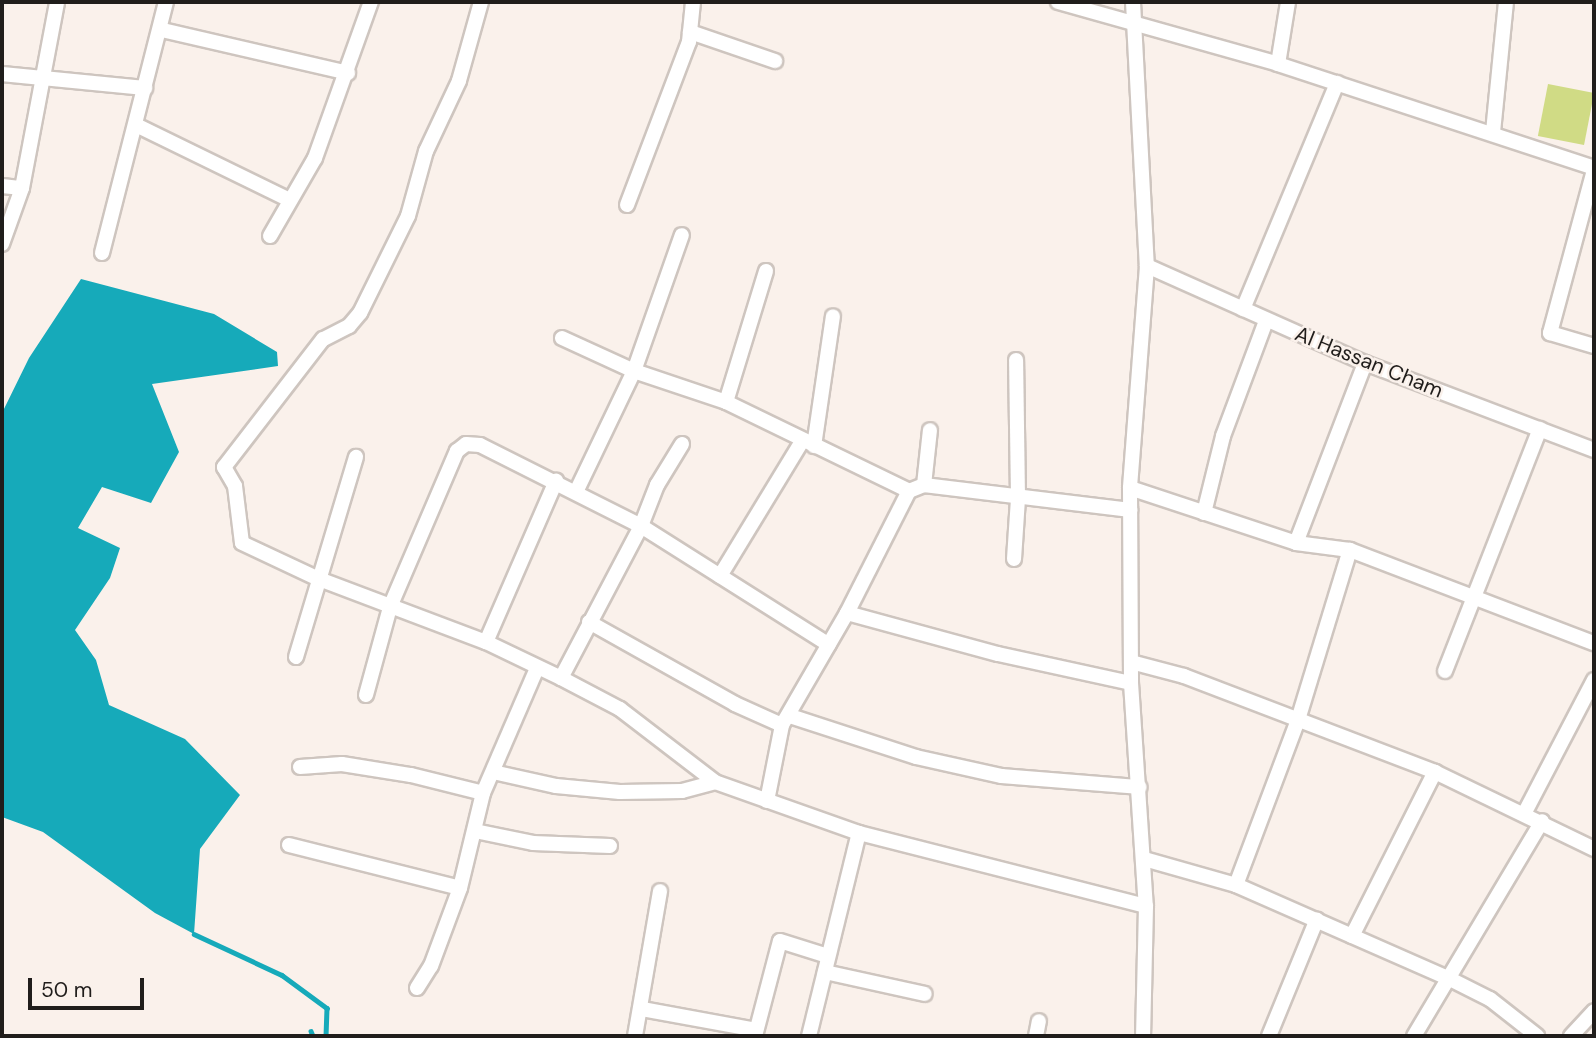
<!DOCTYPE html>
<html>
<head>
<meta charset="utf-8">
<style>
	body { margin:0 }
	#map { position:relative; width:1596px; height:1038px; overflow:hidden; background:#faf1eb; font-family:"DM Sans",sans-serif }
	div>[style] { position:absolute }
	.green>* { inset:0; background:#d0db85; transform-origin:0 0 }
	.water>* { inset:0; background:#16aaba }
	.stream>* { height:4.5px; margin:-2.25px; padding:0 2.25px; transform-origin:2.25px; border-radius:2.25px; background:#16aaba }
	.roads { filter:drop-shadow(2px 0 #cec5bf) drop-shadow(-2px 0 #cec5bf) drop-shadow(0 2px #cec5bf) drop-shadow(0 -2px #cec5bf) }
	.minor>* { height:14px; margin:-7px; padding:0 7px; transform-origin:7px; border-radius:7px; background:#fff }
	span { translate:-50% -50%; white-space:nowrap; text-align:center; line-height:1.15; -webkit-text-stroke:5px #faf1eb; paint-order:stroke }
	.street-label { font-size:21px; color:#201d1b }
	.frame { position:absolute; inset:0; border:4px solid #201d1b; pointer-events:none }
	.scale { position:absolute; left:28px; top:978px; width:116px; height:32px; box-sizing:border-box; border:4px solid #201d1b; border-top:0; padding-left:9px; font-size:21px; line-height:24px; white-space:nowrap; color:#201d1b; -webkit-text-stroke:5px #faf1eb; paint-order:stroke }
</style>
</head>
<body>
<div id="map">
	<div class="green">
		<i style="left:1548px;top:84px;width:47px;height:53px;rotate:11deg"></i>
	</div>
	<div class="water">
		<i style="clip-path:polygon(81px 279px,214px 314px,277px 352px,278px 366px,152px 384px,179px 452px,151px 503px,102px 487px,78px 528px,120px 548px,110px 578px,75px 630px,96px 660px,109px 705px,185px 739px,240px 795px,200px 849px,194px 934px,155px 913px,43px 832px,2px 817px,2px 413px,29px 358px)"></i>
	</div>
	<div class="stream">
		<i style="left:194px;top:934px;width:97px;rotate:25deg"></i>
		<i style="left:282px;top:975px;width:56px;rotate:36.3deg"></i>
		<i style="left:327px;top:1008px;width:28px;rotate:92deg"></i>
		<i style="left:311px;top:1031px;width:5px;rotate:68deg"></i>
	</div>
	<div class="roads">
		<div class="minor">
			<i style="left:481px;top:2px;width:82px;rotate:105.6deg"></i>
			<i style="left:459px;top:81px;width:77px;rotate:115.2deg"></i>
			<i style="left:426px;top:151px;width:67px;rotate:105.5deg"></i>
			<i style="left:408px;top:216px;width:108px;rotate:116.3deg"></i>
			<i style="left:360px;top:313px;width:17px;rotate:130deg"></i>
			<i style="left:349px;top:326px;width:29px;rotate:153deg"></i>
			<i style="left:323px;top:339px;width:162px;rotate:127.7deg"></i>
			<i style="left:224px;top:467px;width:22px;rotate:60deg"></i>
			<i style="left:235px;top:486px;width:57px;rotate:83deg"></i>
			<i style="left:242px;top:543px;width:85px;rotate:25.1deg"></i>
			<i style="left:319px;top:579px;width:178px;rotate:20.7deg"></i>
			<i style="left:486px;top:642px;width:83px;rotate:25.6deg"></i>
			<i style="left:561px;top:678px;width:67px;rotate:27.7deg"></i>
			<i style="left:620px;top:709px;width:120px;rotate:37.5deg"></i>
			<i style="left:715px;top:782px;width:153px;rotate:19.5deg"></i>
			<i style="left:859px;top:833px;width:296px;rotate:14.3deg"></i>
			<i style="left:1058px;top:2px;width:229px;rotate:15.7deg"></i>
			<i style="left:1278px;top:64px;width:333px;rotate:18.2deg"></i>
			<i style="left:1133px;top:2px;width:264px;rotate:87deg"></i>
			<i style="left:1147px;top:266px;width:223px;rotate:94.4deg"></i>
			<i style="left:1130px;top:488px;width:195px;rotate:89.7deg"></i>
			<i style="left:1131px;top:683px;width:224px;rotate:86.2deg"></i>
			<i style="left:1146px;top:906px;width:130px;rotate:91.3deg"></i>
			<i style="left:162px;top:30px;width:191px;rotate:13deg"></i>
			<i style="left:690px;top:32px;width:90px;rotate:18.8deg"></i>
			<i style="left:1278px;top:64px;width:63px;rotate:-80.8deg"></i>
			<i style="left:2px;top:74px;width:144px;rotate:5.6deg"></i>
			<i style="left:136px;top:125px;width:171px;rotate:26deg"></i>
			<i style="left:1493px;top:132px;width:131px;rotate:-84.3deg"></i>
			<i style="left:1594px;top:170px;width:169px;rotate:105.1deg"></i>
			<i style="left:1550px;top:333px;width:46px;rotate:16.5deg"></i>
			<i style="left:2px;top:186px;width:20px;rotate:6deg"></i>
			<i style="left:627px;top:205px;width:174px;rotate:-69.2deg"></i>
			<i style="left:689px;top:42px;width:40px;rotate:-84.3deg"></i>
			<i style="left:270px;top:236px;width:90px;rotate:-60deg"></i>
			<i style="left:315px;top:158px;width:166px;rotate:-70.3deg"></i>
			<i style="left:2px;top:244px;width:59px;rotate:-70.3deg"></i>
			<i style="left:22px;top:188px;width:189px;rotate:-79.3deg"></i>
			<i style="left:102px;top:253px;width:259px;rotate:-75.7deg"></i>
			<i style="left:1147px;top:266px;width:239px;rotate:24deg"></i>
			<i style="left:1365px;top:363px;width:245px;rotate:20.8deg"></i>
			<i style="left:1243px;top:309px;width:245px;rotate:-67.4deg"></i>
			<i style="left:562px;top:338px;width:79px;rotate:24.6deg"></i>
			<i style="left:634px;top:371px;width:97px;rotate:18.6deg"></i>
			<i style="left:726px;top:402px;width:203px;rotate:25.9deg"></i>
			<i style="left:909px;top:491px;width:16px;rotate:-22deg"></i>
			<i style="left:924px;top:485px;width:208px;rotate:6.9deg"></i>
			<i style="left:726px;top:402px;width:137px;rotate:-73deg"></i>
			<i style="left:814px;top:446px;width:131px;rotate:-81.7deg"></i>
			<i style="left:924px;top:485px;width:55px;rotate:-83.8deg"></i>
			<i style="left:1130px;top:488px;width:175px;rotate:18.3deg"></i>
			<i style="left:1296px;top:543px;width:54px;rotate:7.4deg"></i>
			<i style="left:1350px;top:550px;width:261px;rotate:20.9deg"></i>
			<i style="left:576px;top:492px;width:134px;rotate:-64.4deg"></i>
			<i style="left:634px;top:371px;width:144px;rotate:-70.6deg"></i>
			<i style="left:1204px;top:513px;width:79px;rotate:-76.1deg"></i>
			<i style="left:1223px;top:436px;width:123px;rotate:-69.5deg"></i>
			<i style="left:1296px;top:543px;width:193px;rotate:-69deg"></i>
			<i style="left:1014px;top:559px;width:61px;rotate:-86.2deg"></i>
			<i style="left:1018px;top:498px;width:138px;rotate:-90.8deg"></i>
			<i style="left:720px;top:576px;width:158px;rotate:-58.7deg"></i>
			<i style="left:847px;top:613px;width:156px;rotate:15.2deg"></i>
			<i style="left:998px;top:654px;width:136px;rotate:12.3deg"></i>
			<i style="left:589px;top:622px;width:167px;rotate:29.3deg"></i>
			<i style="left:735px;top:704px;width:51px;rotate:24.1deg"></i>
			<i style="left:486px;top:642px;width:176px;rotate:-66.5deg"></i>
			<i style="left:296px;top:657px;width:209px;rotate:-73.3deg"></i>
			<i style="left:1131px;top:662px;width:55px;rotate:14.8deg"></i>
			<i style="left:1184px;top:676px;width:269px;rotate:20.9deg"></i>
			<i style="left:1435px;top:772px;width:177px;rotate:25.8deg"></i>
			<i style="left:1445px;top:671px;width:260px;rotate:-68.6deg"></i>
			<i style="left:561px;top:678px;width:172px;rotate:-62.2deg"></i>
			<i style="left:641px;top:526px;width:44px;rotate:-68.7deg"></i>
			<i style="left:657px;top:485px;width:48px;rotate:-58.6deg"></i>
			<i style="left:366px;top:695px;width:91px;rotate:-74.7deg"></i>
			<i style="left:390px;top:607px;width:170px;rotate:-66.8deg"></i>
			<i style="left:457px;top:451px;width:11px;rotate:-38deg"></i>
			<i style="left:466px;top:444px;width:14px;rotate:4deg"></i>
			<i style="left:480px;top:445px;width:180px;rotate:26.7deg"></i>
			<i style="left:641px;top:526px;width:222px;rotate:32.3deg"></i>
			<i style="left:790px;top:716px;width:133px;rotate:18deg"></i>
			<i style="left:916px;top:757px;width:88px;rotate:12.5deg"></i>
			<i style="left:1002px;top:776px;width:138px;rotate:4.6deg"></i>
			<i style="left:300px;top:767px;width:42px;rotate:-4.1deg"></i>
			<i style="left:342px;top:764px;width:70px;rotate:9.1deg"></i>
			<i style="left:411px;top:775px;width:74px;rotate:14deg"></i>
			<i style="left:493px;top:772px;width:65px;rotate:12.5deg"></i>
			<i style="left:556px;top:786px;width:64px;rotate:5.4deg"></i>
			<i style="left:620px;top:792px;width:62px;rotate:-0.9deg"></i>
			<i style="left:682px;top:791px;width:34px;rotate:-15deg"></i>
			<i style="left:767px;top:801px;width:77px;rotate:-78.8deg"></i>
			<i style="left:782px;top:725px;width:129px;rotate:-59.9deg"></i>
			<i style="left:847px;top:613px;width:137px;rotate:-63.1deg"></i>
			<i style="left:1525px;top:812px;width:149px;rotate:-62.4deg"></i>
			<i style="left:475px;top:831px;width:59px;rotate:11.7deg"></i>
			<i style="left:533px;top:843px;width:77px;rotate:2.2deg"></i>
			<i style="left:289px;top:845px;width:176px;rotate:14.1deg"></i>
			<i style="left:1144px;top:859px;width:96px;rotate:15.8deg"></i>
			<i style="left:1236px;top:885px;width:234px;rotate:23.7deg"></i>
			<i style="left:1450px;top:979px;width:45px;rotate:26.6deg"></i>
			<i style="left:1490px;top:999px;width:60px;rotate:38.2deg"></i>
			<i style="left:1236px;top:885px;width:173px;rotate:-69.4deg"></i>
			<i style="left:1297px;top:723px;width:181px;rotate:-73deg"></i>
			<i style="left:1352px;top:936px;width:184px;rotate:-63.2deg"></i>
			<i style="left:825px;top:972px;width:102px;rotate:12.4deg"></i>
			<i style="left:417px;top:988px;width:26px;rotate:-58deg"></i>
			<i style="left:431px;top:966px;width:83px;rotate:-69.6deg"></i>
			<i style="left:460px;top:888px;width:98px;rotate:-76.4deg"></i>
			<i style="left:483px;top:793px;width:136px;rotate:-66.6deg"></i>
			<i style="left:642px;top:1009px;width:116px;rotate:10.4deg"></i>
			<i style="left:635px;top:1036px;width:147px;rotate:-80.2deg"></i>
			<i style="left:755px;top:1036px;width:98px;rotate:-75.3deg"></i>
			<i style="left:780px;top:941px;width:50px;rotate:17.4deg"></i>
			<i style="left:809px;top:1036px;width:209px;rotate:-76.2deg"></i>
			<i style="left:1036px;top:1036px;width:15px;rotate:-79deg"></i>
			<i style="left:1269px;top:1036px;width:126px;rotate:-67.7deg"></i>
			<i style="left:1414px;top:1036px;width:250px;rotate:-59.2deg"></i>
			<i style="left:1571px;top:1036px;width:34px;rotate:-47deg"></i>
		</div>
	</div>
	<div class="street-label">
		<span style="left:1369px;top:362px;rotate:22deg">Al Hassan Cham</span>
	</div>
	<div class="frame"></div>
	<div class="scale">50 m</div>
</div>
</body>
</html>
